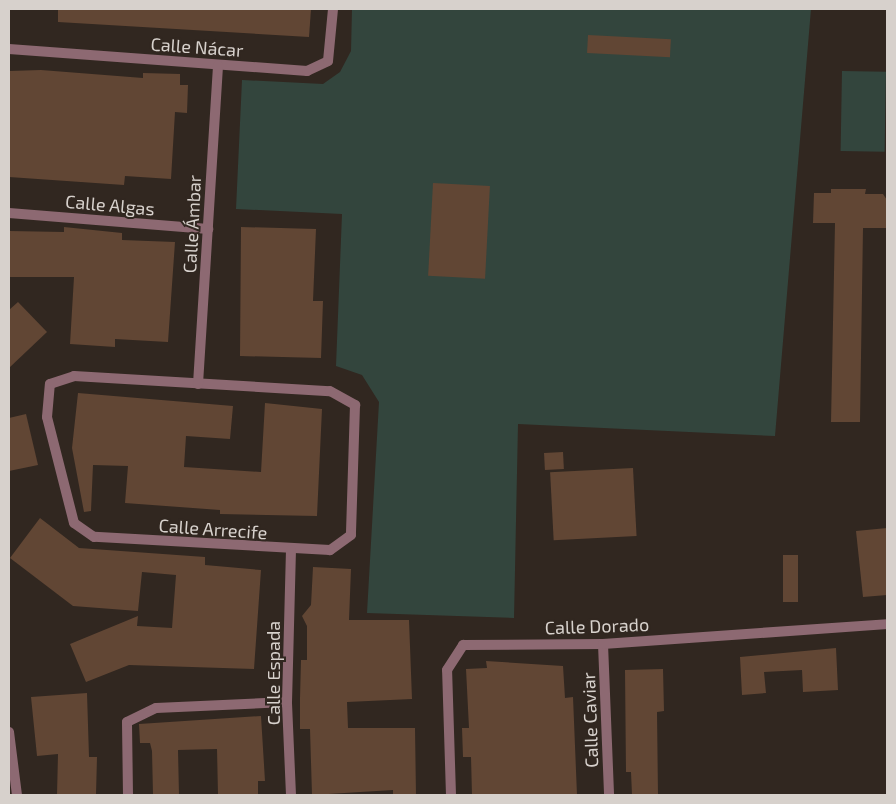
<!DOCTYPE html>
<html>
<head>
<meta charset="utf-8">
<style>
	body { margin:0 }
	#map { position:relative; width:896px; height:804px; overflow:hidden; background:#312720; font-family:"Exo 2",sans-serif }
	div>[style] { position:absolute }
	.green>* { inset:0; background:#33453d; transform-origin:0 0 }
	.building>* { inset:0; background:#614634; transform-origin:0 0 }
	.street>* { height:10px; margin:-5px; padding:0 5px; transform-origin:5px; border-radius:5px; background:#8d6972 }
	span { translate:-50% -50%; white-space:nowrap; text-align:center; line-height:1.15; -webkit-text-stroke:4px #312720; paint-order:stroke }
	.street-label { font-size:18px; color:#d7d1cc }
	.frame { position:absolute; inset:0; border:10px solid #d7d1cc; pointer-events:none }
</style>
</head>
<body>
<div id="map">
	<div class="green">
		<i style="clip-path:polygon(352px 9px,811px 9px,775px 436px,518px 424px,514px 618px,367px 613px,379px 402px,362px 375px,336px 366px,342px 214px,236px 209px,242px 80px,323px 84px,340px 72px,351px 51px)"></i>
		<i style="left:842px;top:71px;width:44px;height:80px;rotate:1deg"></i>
	</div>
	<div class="building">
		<i style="clip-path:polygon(58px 9px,311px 9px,309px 37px,58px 22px)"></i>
		<i style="left:588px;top:35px;width:83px;height:18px;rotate:3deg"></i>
		<i style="clip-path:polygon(41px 70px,143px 78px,143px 73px,180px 74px,180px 85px,188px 85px,187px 113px,175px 112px,171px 179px,125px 176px,124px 185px,9px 177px,9px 71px)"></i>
		<i style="left:433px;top:183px;width:57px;height:93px;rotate:3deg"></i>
		<i style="clip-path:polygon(831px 189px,866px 189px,865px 194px,883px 194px,887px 200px,887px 228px,863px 228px,860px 422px,831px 422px,835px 223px,813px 223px,814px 193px,831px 193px)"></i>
		<i style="clip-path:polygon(64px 227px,122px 233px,122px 240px,175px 242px,168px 342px,115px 339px,115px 347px,70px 344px,74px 277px,9px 277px,9px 231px,64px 232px)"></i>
		<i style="clip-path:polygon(241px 227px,316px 229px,313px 301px,323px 301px,321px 358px,240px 356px)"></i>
		<i style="clip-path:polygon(18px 302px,47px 332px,9px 368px,9px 310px)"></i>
		<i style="clip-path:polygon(78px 393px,233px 406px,230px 439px,186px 436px,184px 467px,261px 472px,265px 403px,322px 409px,317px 516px,220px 514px,220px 510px,125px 503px,128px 466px,93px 465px,91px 511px,84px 512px,72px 448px)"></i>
		<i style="clip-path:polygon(26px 414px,38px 465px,9px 471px,9px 418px)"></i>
		<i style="left:563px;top:452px;width:17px;height:19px;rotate:87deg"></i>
		<i style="left:633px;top:468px;width:68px;height:83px;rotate:87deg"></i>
		<i style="clip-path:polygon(40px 518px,79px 548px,205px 557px,205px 565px,261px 570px,254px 669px,129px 665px,86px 682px,70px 644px,138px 616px,137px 626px,172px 628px,176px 575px,142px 572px,138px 611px,73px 606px,10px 558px)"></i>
		<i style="clip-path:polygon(887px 528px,887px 595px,863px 597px,856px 531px)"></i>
		<i style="left:783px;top:555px;width:15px;height:47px"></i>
		<i style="clip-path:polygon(313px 567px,351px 569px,349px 620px,409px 620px,412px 699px,347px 702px,348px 728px,415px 728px,416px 795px,393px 795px,393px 790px,312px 795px,310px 729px,300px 729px,300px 698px,301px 660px,307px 660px,307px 626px,302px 616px,311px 605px)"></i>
		<i style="clip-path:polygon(836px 648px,838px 690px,803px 692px,802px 670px,764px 672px,766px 693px,742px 695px,740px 657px)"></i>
		<i style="clip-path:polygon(486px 661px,563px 666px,565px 698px,573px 697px,577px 795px,472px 795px,471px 757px,463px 757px,462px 728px,469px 728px,466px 669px,487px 668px)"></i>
		<i style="clip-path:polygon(663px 669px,664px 711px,657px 712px,658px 795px,632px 795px,631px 772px,626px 772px,625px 670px)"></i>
		<i style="clip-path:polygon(87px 693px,89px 757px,97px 757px,96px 795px,57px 795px,58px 754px,37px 756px,31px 697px)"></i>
		<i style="clip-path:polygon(261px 716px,265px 781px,258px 781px,258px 795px,218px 795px,217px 749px,178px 750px,179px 795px,153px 795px,152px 751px,150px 743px,140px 743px,139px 724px)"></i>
	</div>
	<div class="street">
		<i style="left:9px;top:49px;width:299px;rotate:4.2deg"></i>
		<i style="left:307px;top:71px;width:23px;rotate:-25deg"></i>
		<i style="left:328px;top:61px;width:52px;rotate:-84.5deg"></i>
		<i style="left:9px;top:213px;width:200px;rotate:4.6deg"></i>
		<i style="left:74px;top:376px;width:256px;rotate:3.4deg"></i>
		<i style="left:330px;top:391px;width:29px;rotate:29deg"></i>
		<i style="left:355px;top:405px;width:130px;rotate:91.8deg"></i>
		<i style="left:351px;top:535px;width:26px;rotate:144deg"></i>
		<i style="left:330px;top:550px;width:236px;rotate:-176.8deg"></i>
		<i style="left:94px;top:537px;width:24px;rotate:-145deg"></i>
		<i style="left:74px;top:523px;width:109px;rotate:-104.3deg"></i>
		<i style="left:47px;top:417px;width:33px;rotate:-85deg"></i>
		<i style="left:50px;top:384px;width:25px;rotate:-18deg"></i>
		<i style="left:198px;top:384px;width:319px;rotate:-86.4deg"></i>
		<i style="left:603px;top:644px;width:151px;rotate:87.7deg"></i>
		<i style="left:9px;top:732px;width:64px;rotate:82.8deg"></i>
		<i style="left:128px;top:795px;width:73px;rotate:-90.8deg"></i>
		<i style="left:127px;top:722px;width:32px;rotate:-26deg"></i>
		<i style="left:156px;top:708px;width:131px;rotate:-2.6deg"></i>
		<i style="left:291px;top:795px;width:93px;rotate:-92.5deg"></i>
		<i style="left:287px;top:702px;width:152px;rotate:-88.5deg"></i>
		<i style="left:451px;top:795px;width:125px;rotate:-91.8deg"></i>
		<i style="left:447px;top:670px;width:30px;rotate:-57deg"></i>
		<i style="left:463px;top:645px;width:140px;rotate:-0.4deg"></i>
		<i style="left:603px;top:644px;width:285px;rotate:-4deg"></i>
	</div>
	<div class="street-label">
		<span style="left:197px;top:47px;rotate:4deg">Calle Nácar</span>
		<span style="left:110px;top:205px;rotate:5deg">Calle Algas</span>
		<span style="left:192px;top:224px;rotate:-87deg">Calle Ámbar</span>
		<span style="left:213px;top:529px;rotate:4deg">Calle Arrecife</span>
		<span style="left:597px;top:626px;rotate:-2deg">Calle Dorado</span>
		<span style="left:273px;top:673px;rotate:-90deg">Calle Espada</span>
		<span style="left:590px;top:720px;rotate:-92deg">Calle Caviar</span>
	</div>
	<div class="frame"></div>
</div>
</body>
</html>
